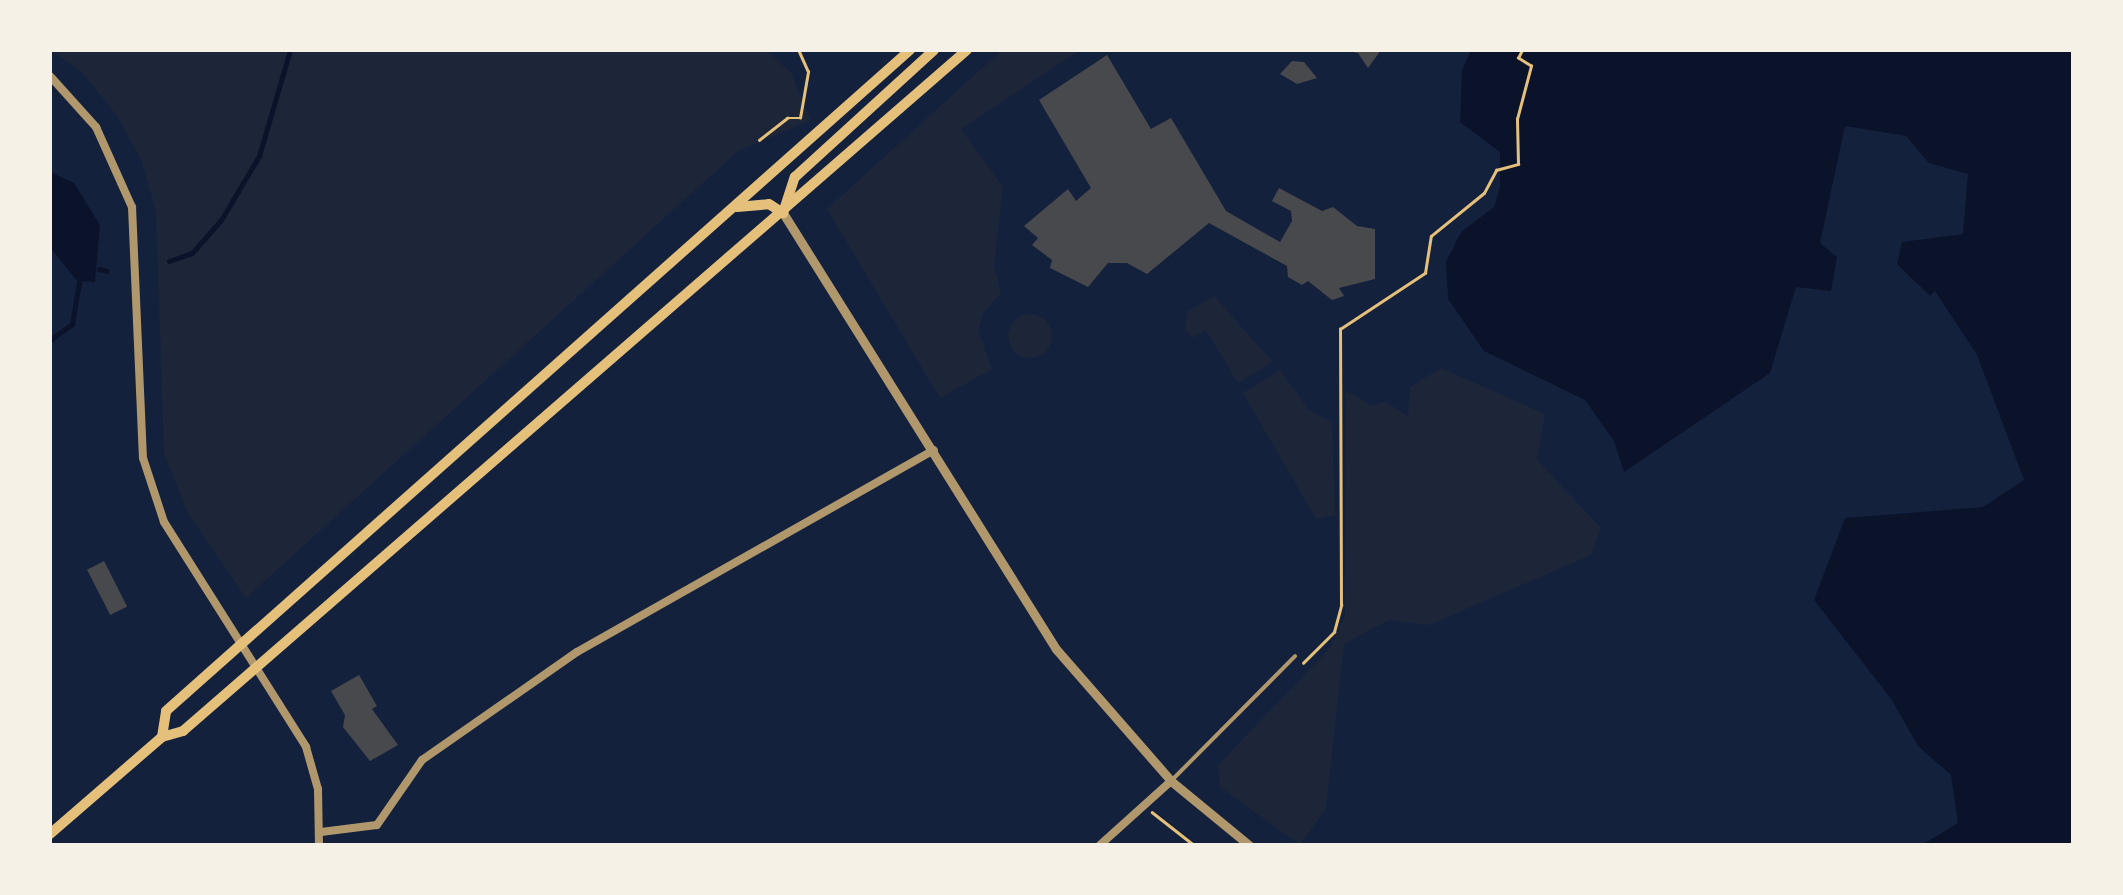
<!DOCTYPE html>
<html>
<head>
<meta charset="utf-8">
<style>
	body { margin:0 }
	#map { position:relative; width:2123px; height:895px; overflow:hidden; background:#14213d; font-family:Barlow,sans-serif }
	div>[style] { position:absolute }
	.green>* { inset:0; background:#1d2539 }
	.round { border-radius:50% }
	.water>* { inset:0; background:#0b132b }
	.stream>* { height:5px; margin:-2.5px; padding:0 2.5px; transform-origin:2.5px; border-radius:2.5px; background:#0b132b }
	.building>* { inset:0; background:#48494c; transform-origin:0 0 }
	.path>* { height:2.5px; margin:-1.25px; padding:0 1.25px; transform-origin:1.25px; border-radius:1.25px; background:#e5c07b }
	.service>* { height:4px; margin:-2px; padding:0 2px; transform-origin:2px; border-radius:2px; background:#b1986c }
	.minor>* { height:8px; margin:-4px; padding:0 4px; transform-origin:4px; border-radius:4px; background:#b1986c }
	.tertiary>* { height:9px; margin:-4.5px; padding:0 4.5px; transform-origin:4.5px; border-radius:4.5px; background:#b1986c }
	.secondary>* { height:10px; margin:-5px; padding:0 5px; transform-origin:5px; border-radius:5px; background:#e5c07b }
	span { translate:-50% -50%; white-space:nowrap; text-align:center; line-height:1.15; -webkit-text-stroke:8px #f6f1e7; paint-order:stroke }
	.frame { position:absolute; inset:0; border:52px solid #f6f1e7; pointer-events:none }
</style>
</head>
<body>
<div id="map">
	<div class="green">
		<i style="clip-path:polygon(50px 50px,767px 50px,791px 73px,811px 120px,738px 151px,246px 598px,188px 513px,164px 453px,156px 212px,142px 162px,118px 117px,81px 71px)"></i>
		<i style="clip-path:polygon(1002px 50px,1080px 50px,961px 129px,1003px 187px,994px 266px,1001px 293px,984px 312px,978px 331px,992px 369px,940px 398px,827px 209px)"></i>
		<i style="clip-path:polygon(1214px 296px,1273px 362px,1238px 383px,1206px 330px,1192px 338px,1185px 330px,1188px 311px)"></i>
		<i class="round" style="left:1008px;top:314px;width:44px;height:44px"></i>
		<i style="clip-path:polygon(1441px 368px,1545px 414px,1537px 460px,1601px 528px,1591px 555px,1429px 625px,1389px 620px,1344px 644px,1326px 808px,1300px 845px,1220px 787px,1218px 765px,1330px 648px,1345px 616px,1346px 391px,1373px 406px,1385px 401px,1408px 416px,1410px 387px)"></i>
		<i style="clip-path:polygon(1280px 370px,1309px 410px,1332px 422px,1335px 515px,1316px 519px,1243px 393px)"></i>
	</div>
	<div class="water">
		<i style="clip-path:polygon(1471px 50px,2073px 50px,2073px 845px,1922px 845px,1958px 823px,1951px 775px,1918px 746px,1892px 700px,1814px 600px,1845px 518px,1983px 507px,2024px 480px,1977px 355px,1935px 291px,1930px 296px,1897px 264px,1902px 242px,1963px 234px,1968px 174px,1929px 163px,1906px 136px,1845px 126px,1820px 243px,1837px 257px,1831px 291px,1796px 287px,1770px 373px,1624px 472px,1614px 441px,1585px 400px,1484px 351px,1448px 299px,1446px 262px,1461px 232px,1494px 207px,1500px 187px,1500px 152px,1460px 122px,1462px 70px)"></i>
		<i style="clip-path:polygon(50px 172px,74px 183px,100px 225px,95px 282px,77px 281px,50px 247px)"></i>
	</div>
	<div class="stream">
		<i style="left:169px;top:261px;width:24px;rotate:-19deg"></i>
		<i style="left:192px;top:253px;width:44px;rotate:-48.7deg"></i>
		<i style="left:221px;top:220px;width:74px;rotate:-59.3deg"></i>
		<i style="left:259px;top:156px;width:110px;rotate:-73.7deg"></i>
		<i style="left:99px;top:269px;width:8px;rotate:14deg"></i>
		<i style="left:50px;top:340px;width:27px;rotate:-36deg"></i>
		<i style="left:72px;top:324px;width:43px;rotate:-80.5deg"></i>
	</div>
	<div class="building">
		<i style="clip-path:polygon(1341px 50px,1381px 50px,1368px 68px,1358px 53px)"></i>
		<i style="clip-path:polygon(1107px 55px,1151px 129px,1171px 118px,1226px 211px,1280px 242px,1292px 221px,1291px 211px,1272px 201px,1279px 188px,1322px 211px,1333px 207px,1357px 226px,1375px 229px,1375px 279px,1339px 288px,1344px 296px,1332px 300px,1308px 281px,1302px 285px,1288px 277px,1287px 266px,1209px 223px,1147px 274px,1127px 263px,1108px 263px,1088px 287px,1050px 268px,1052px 260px,1032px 245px,1038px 238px,1024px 226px,1068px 189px,1076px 201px,1091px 188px,1039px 100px)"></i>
		<i style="clip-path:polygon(1292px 61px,1304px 62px,1317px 78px,1297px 84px,1280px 74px)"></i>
		<i style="left:104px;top:561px;width:51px;height:19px;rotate:63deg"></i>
		<i style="clip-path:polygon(359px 675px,377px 706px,372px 709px,398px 745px,370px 761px,343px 727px,345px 715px,331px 691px)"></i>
	</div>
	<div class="path">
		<i style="left:759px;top:140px;width:36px;rotate:-38deg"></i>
		<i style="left:787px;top:118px;width:13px"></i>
		<i style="left:800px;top:118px;width:47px;rotate:-80.1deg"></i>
		<i style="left:808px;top:72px;width:24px;rotate:-114deg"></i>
		<i style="left:1303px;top:663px;width:44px;rotate:-45deg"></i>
		<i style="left:1334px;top:632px;width:28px;rotate:-75deg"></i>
		<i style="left:1341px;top:605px;width:276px;rotate:-90.2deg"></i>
		<i style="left:1340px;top:329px;width:102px;rotate:-33.4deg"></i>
		<i style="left:1425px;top:273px;width:37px;rotate:-81deg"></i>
		<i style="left:1431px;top:236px;width:68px;rotate:-39.1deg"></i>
		<i style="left:1484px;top:193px;width:26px;rotate:-62deg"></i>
		<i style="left:1496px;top:170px;width:23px;rotate:-15deg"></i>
		<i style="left:1518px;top:164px;width:45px;rotate:-91.3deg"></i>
		<i style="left:1517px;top:119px;width:55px;rotate:-75.2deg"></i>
		<i style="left:1531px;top:66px;width:15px;rotate:-148deg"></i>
		<i style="left:1518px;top:58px;width:9px;rotate:-63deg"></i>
		<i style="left:1152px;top:812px;width:53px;rotate:38.2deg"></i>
	</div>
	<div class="service">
		<i style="left:1171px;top:781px;width:176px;rotate:-45.2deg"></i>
	</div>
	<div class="minor">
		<i style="left:50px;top:76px;width:69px;rotate:48deg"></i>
		<i style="left:96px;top:127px;width:88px;rotate:65.8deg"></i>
		<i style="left:132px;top:207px;width:251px;rotate:87.5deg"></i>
		<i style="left:143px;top:458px;width:67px;rotate:71.8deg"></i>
		<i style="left:164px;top:522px;width:266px;rotate:57.7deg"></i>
		<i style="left:306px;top:747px;width:44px;rotate:74.1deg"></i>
		<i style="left:318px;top:789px;width:56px;rotate:89deg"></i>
		<i style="left:321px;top:832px;width:56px;rotate:-7.1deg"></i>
		<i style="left:377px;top:825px;width:79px;rotate:-55.3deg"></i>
		<i style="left:422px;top:760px;width:189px;rotate:-34.9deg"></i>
		<i style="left:577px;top:652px;width:410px;rotate:-29.5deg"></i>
		<i style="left:1100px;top:845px;width:96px;rotate:-42deg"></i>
	</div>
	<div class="tertiary">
		<i style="left:783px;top:213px;width:514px;rotate:57.95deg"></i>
		<i style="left:1056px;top:649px;width:175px;rotate:48.9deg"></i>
		<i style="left:1171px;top:781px;width:101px;rotate:39.4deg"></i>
	</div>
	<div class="secondary">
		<i style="left:737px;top:207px;width:32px;rotate:-5deg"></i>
		<i style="left:769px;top:204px;width:17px;rotate:33deg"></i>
		<i style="left:783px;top:213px;width:38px;rotate:-72deg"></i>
		<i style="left:795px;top:177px;width:188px;rotate:-42.4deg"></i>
		<i style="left:162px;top:737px;width:26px;rotate:-81deg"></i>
		<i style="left:166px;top:711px;width:995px;rotate:-41.62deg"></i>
		<i style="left:50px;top:834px;width:148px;rotate:-40.9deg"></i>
		<i style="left:162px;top:737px;width:22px;rotate:-16deg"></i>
		<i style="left:183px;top:731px;width:1038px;rotate:-40.98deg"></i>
	</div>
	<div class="frame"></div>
</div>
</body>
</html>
